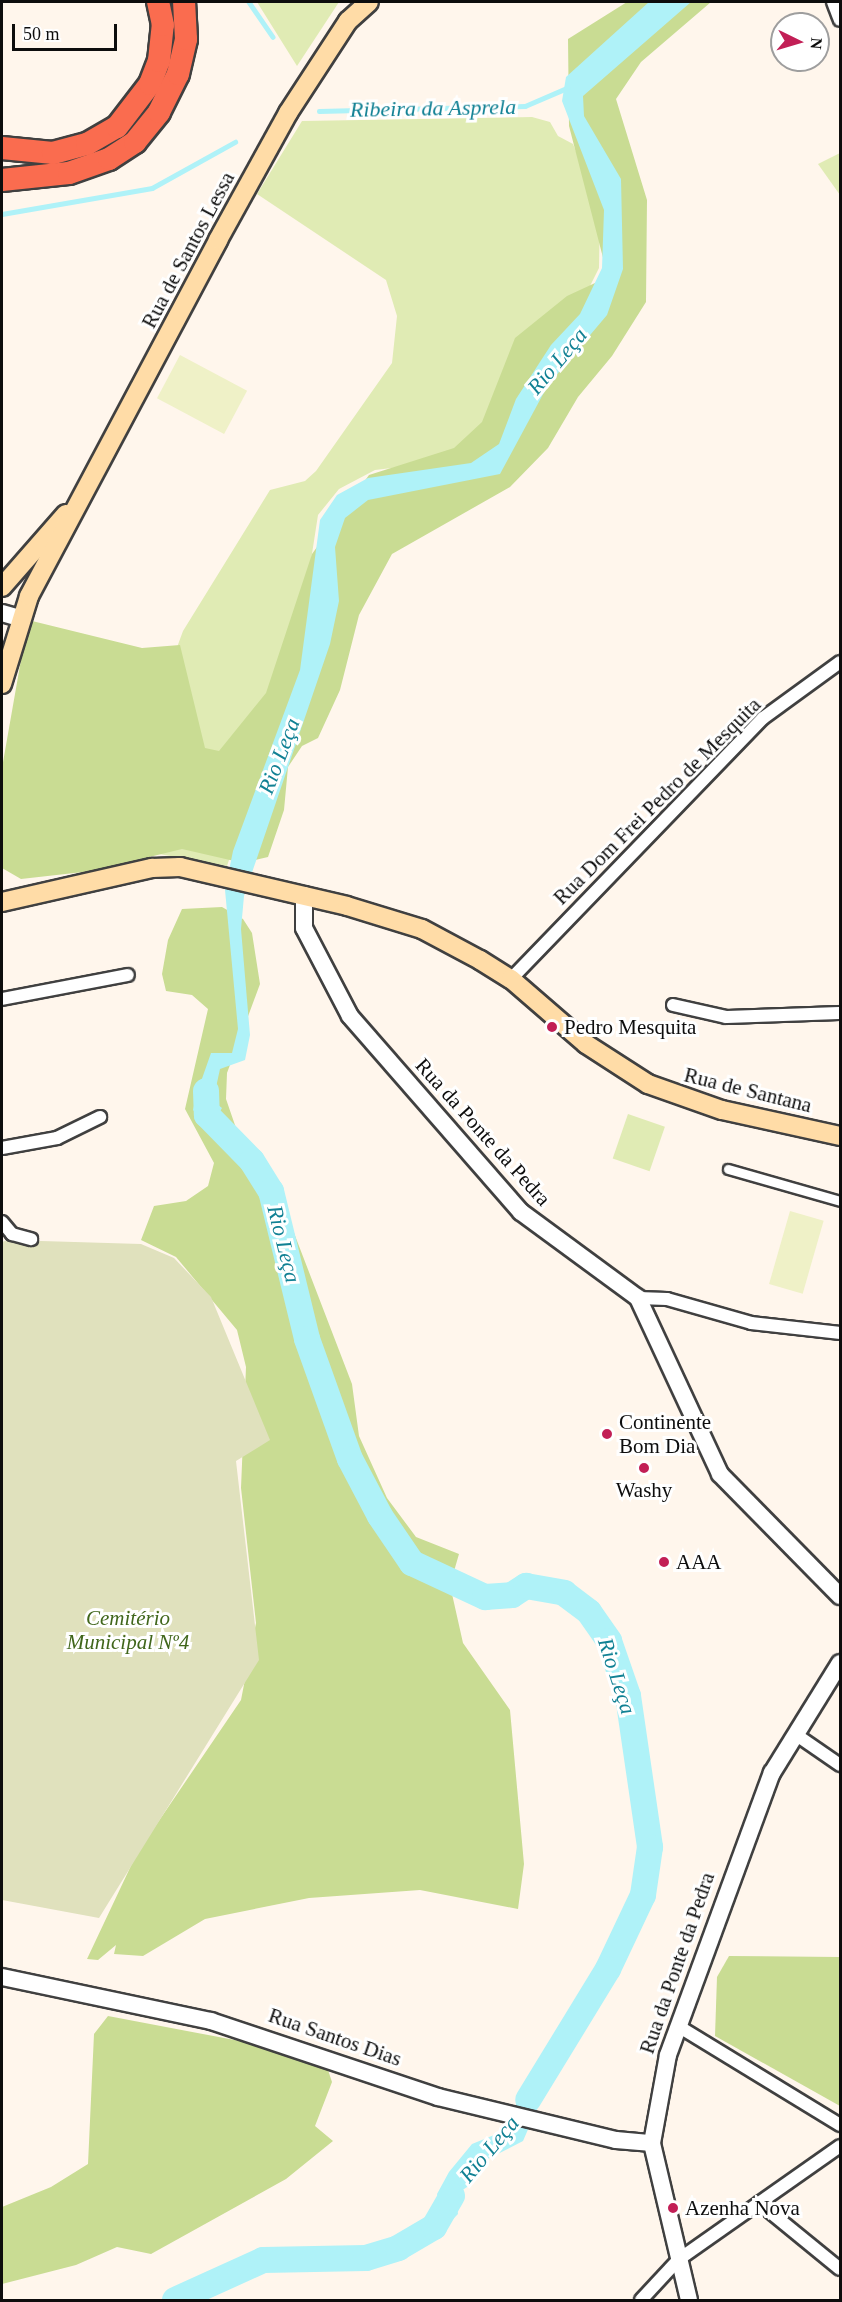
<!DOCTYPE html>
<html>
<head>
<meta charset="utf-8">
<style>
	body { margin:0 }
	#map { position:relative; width:842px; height:2302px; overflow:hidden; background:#fff6ec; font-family:Georgia,serif }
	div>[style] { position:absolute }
	.green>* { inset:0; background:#e0ebb4; transform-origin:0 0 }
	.forest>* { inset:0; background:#c9dc93 }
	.cemetery>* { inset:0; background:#e0e1bd }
	.pitch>* { inset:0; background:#eff1c7; transform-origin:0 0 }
	.water>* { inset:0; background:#aff2f8 }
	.stream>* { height:4.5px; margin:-2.25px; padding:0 2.25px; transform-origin:2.25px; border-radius:2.25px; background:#aff2f8 }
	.river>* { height:26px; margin:-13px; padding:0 13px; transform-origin:13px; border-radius:13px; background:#aff2f8 }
	.roads { filter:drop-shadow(2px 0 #404040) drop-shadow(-2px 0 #404040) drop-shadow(0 2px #404040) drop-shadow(0 -2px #404040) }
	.pedestrian>* { height:9px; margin:-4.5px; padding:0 4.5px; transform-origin:4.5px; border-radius:4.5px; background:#fff }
	.minor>* { height:12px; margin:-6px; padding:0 6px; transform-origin:6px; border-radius:6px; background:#fff }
	.tertiary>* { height:16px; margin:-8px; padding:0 8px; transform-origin:8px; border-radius:8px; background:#fff }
	.secondary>* { height:18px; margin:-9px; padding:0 9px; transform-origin:9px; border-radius:9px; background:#ffdca7 }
	.motorway>* { height:22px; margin:-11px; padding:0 11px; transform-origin:11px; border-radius:11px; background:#fa6c4f }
	.dots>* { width:16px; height:16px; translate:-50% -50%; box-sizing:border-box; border:3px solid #fff; border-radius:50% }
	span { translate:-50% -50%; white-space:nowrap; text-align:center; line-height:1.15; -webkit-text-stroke:6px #fff; paint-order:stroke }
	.street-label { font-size:21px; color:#0d0d0d }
	.poi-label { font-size:21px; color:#0d0d0d }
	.left { translate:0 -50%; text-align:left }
	.park-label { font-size:21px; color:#40661b; font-style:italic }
	.water-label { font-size:22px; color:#118194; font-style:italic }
	.frame { position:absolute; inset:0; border:3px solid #0d0d0d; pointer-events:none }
	.north { position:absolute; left:770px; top:12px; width:60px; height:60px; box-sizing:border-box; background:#fff; border:2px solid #9e9e9e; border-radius:50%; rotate:95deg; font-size:16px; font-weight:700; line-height:24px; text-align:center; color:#0d0d0d }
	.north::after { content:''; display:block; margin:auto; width:21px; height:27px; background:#c21f56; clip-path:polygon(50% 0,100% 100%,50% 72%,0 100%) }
	.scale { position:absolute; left:12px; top:24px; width:105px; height:27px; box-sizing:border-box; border:3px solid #0d0d0d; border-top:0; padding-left:8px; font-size:18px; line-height:21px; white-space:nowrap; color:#0d0d0d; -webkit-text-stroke:4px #fff; paint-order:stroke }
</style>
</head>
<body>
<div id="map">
	<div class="green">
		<i style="clip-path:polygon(257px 2px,339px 2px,297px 66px)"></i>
		<i style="clip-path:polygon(532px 117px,550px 122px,558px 136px,573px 144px,600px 212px,599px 268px,578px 310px,467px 459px,375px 470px,339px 489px,318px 515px,296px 657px,227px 866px,159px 854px,113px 865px,100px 857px,183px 631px,270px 490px,305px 481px,316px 471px,392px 363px,397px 316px,386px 280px,257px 194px,302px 121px)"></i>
		<i style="clip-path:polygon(840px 153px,840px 195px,818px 164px)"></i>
		<i style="left:628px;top:1114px;width:39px;height:47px;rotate:19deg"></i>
	</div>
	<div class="forest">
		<i style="clip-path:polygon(627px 2px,711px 2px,641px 62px,616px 99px,647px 200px,646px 302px,612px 356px,578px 397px,548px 448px,510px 487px,392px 554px,359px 615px,340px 690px,318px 738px,302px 746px,288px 767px,284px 810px,268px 857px,243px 863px,182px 849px,92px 871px,21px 879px,2px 868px,2px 768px,28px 620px,142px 648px,180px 645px,205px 748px,219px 751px,266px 693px,312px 554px,369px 475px,454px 448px,482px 422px,515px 338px,567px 296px,608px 277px,569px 126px,568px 39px)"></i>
		<i style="clip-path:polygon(222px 907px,243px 919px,252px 933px,260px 984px,227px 1073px,226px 1099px,246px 1157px,270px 1181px,289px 1220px,352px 1384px,359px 1436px,387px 1498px,416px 1537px,459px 1554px,450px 1585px,463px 1643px,510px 1710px,524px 1864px,518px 1909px,420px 1890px,309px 1898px,205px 1919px,143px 1956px,114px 1954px,116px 1945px,98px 1960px,87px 1959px,137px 1853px,241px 1700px,256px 1623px,241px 1488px,246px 1367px,237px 1330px,176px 1257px,141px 1240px,154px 1206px,186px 1201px,208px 1186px,214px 1163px,185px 1109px,208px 1009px,192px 995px,166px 991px,162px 974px,168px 940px,182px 909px)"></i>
		<i style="clip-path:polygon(729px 1956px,840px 1957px,840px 2106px,715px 2036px,717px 1977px)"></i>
		<i style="clip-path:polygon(108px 2016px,287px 2050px,328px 2070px,332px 2082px,315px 2126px,333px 2141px,286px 2179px,151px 2254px,117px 2247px,76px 2265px,2px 2284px,2px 2207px,51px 2187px,88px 2164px,94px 2034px)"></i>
	</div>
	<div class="cemetery">
		<i style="clip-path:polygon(8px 1240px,141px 1244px,174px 1258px,211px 1297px,270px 1440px,236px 1461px,259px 1660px,99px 1918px,2px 1900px,2px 1242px)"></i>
	</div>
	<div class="pitch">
		<i style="left:180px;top:355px;width:76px;height:49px;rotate:28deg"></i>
		<i style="left:790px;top:1211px;width:35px;height:76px;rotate:16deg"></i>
	</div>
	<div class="water">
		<i style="clip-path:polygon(649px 2px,691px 2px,583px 96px,584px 116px,621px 179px,623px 269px,607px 315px,548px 385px,500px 474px,368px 500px,345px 518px,335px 547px,339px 601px,330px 644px,244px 896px,241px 929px,250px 1035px,245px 1060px,220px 1069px,213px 1101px,222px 1108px,210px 1128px,193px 1110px,198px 1090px,211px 1053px,232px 1053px,238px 1029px,225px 890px,233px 851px,300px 670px,320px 520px,337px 495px,368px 478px,471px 463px,499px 444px,516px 399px,551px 345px,580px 314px,602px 268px,604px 210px,562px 101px,566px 77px)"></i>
		<i style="clip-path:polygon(537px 2069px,552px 2074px,523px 2141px,484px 2161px,474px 2171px,473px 2183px,455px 2195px,458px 2214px,443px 2229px,433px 2223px,441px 2208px,437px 2194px,449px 2172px,472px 2144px,499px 2133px)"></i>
	</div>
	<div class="stream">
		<i style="left:249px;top:2px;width:42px;rotate:55.6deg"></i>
		<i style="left:319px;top:111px;width:206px;rotate:-1.4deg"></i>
		<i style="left:525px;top:106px;width:46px;rotate:-23.2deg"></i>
		<i style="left:2px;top:214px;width:152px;rotate:-9.8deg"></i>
		<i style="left:152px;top:188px;width:95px;rotate:-29deg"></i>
	</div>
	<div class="river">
		<i style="left:206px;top:1091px;width:24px;rotate:88deg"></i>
		<i style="left:207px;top:1115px;width:64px;rotate:45.6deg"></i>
		<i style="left:252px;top:1161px;width:36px;rotate:58deg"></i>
		<i style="left:271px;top:1191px;width:152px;rotate:76.3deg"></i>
		<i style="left:307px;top:1339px;width:127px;rotate:70.3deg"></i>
		<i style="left:350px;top:1459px;width:64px;rotate:62.2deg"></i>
		<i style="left:380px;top:1516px;width:57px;rotate:55.8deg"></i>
		<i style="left:412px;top:1563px;width:81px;rotate:25deg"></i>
		<i style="left:485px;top:1597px;width:27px;rotate:-4deg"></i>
		<i style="left:512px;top:1595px;width:17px;rotate:-33deg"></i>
		<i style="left:526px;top:1586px;width:39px;rotate:10deg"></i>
		<i style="left:564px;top:1593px;width:31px;rotate:37deg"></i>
		<i style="left:589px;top:1612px;width:35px;rotate:55deg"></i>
		<i style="left:609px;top:1641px;width:58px;rotate:70.9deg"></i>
		<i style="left:628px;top:1696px;width:153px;rotate:81.7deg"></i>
		<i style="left:650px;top:1847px;width:49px;rotate:98.3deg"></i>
		<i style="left:643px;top:1895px;width:82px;rotate:115.3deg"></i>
		<i style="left:608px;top:1969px;width:153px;rotate:121.4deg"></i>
		<i style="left:175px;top:2300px;width:97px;rotate:-24.4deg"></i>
		<i style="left:263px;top:2260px;width:103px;rotate:-1.1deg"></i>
		<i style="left:366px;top:2258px;width:34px;rotate:-17deg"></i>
		<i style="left:398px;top:2248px;width:42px;rotate:-30.3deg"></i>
		<i style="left:434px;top:2227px;width:36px;rotate:-60deg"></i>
	</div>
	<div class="roads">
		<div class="pedestrian">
			<i style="left:728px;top:1169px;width:116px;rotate:15.9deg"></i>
		</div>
		<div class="minor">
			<i style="left:833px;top:2px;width:19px;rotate:69deg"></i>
			<i style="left:511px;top:979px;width:363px;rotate:-46deg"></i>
			<i style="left:763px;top:718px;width:95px;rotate:-36deg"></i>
			<i style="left:2px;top:999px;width:128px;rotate:-10.8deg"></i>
			<i style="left:673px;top:1005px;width:54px;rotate:12.8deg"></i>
			<i style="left:726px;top:1017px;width:114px;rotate:-2deg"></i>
			<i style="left:2px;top:1148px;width:56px;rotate:-10.3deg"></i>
			<i style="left:57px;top:1138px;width:48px;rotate:-26deg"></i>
			<i style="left:2px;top:1222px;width:16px;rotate:50deg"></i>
			<i style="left:12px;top:1234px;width:20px;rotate:15deg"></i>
			<i style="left:638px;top:1298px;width:29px;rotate:2deg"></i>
			<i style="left:667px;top:1299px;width:87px;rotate:15.9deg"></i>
			<i style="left:751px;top:1323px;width:90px;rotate:6.4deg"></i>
			<i style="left:798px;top:1736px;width:51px;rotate:34.6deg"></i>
			<i style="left:678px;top:2026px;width:190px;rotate:31.4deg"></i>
			<i style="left:759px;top:2203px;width:104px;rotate:39.2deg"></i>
			<i style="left:641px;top:2300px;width:54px;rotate:-47.2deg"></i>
			<i style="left:678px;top:2260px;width:198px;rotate:-35.1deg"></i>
		</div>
		<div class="tertiary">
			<i style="left:2px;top:613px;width:19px;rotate:16deg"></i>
			<i style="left:304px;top:895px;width:33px;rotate:90deg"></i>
			<i style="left:304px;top:928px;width:99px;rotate:62.4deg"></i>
			<i style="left:350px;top:1016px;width:260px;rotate:48.9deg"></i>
			<i style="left:521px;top:1212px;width:145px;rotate:36.3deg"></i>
			<i style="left:638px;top:1298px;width:194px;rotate:65deg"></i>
			<i style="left:720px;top:1474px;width:171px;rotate:45.5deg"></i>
			<i style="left:2px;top:1977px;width:214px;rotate:11.9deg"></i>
			<i style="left:211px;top:2021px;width:239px;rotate:18.5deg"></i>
			<i style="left:438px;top:2097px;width:183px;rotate:13.6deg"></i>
			<i style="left:616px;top:2140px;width:36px;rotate:5deg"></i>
			<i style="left:689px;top:2300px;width:161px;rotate:-103.3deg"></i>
			<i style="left:652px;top:2143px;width:89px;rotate:-79.7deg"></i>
			<i style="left:668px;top:2055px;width:301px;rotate:-69.8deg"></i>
			<i style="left:772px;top:1773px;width:129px;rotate:-58.3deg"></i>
		</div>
		<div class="secondary">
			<i style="left:2px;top:587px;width:97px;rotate:-48.8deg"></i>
			<i style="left:2px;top:684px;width:92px;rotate:-72.9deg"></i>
			<i style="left:29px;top:596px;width:403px;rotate:-62deg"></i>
			<i style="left:218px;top:240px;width:145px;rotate:-61.1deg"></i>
			<i style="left:288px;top:113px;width:110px;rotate:-56.9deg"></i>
			<i style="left:348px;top:21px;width:28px;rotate:-42deg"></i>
			<i style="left:2px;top:902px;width:154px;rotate:-12.8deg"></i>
			<i style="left:152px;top:868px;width:28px;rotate:-2deg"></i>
			<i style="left:180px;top:867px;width:171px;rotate:13.1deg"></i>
			<i style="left:347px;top:906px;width:78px;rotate:17deg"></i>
			<i style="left:422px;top:929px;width:66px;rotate:28.1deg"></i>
			<i style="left:480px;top:960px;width:36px;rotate:32deg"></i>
			<i style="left:511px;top:979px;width:99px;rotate:40.9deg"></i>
			<i style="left:586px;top:1044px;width:74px;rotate:32.8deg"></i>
			<i style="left:648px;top:1084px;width:78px;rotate:19.4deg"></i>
			<i style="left:722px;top:1110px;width:121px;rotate:12.4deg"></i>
		</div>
		<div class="motorway">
			<i style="left:2px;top:148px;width:51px;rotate:5.6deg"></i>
			<i style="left:53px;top:153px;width:35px;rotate:-15deg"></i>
			<i style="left:87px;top:144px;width:34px;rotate:-30deg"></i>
			<i style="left:117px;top:127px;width:54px;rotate:-52.5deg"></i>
			<i style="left:150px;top:84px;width:25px;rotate:-69deg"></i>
			<i style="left:159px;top:61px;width:36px;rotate:-84deg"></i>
			<i style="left:163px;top:25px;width:24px;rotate:-102deg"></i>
			<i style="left:2px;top:180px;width:67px;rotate:-6deg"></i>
			<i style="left:69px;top:173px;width:42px;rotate:-19.3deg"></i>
			<i style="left:109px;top:159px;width:31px;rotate:-33deg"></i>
			<i style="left:135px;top:142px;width:38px;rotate:-51deg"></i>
			<i style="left:159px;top:112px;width:42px;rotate:-63.4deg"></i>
			<i style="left:178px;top:74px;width:36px;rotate:-77deg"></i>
			<i style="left:186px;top:39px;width:37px;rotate:-93deg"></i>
		</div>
	</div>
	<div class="dots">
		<i style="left:552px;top:1027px;background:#c21f56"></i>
		<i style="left:607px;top:1434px;background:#c21f56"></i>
		<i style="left:644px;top:1468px;background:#c21f56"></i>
		<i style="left:664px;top:1562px;background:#c21f56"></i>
		<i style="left:673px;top:2208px;background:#c21f56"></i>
	</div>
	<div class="street-label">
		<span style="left:188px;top:250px;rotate:-62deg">Rua de Santos Lessa</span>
		<span style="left:657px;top:801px;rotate:-45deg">Rua Dom Frei Pedro de Mesquita</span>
		<span style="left:748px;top:1090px;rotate:14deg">Rua de Santana</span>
		<span style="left:483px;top:1132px;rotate:48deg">Rua da Ponte da Pedra</span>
		<span style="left:677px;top:1963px;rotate:-71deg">Rua da Ponte da Pedra</span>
		<span style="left:335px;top:2037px;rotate:19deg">Rua Santos Dias</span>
	</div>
	<div class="poi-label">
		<span class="left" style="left:564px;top:1027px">Pedro Mesquita</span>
		<span class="left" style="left:619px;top:1434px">Continente<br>Bom Dia</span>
		<span style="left:644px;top:1490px">Washy</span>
		<span class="left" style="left:676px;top:1562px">AAA</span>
		<span class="left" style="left:685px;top:2208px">Azenha Nova</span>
	</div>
	<div class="park-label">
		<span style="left:128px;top:1630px">Cemitério<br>Municipal Nº4</span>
	</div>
	<div class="water-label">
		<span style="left:433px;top:108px;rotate:-1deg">Ribeira da Asprela</span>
		<span style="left:557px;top:361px;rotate:-50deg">Rio Leça</span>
		<span style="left:279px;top:756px;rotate:-69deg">Rio Leça</span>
		<span style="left:284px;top:1244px;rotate:76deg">Rio Leça</span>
		<span style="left:617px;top:1676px;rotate:72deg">Rio Leça</span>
		<span style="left:489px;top:2149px;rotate:-50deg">Rio Leça</span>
	</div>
	<div class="frame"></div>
	<div class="north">N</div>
	<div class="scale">50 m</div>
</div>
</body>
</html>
